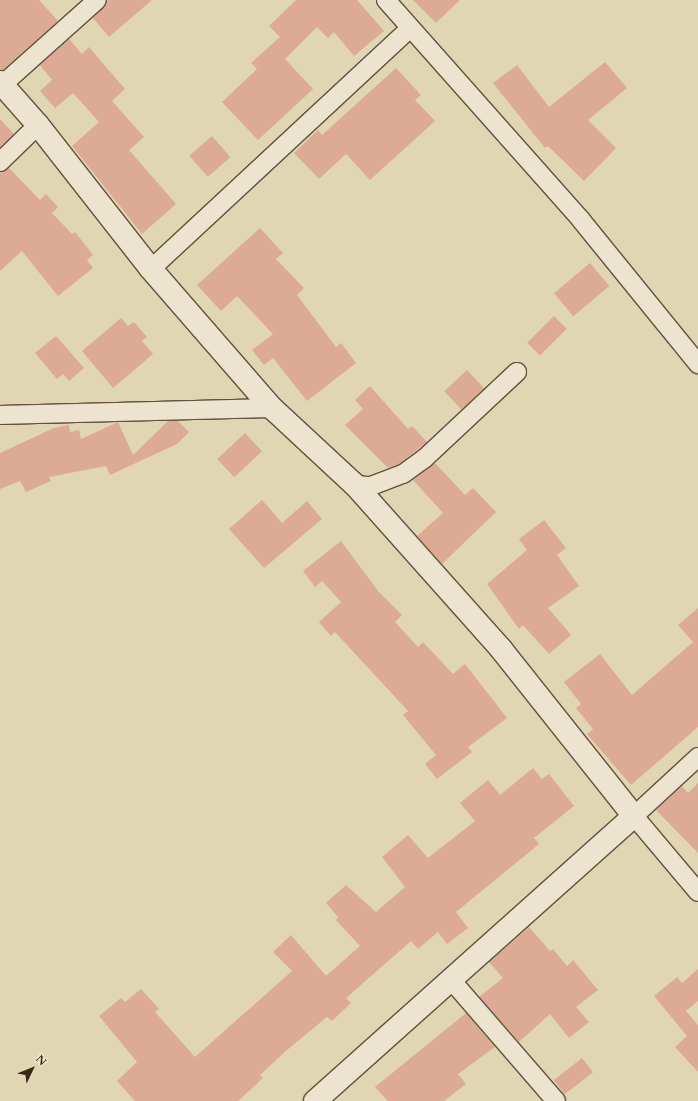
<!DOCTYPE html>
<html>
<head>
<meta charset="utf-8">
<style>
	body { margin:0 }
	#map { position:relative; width:698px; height:1101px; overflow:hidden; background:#e1d6b4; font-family:Cardo,serif }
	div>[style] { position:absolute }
	.building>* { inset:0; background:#dcaa95; transform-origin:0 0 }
	.roads { filter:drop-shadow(1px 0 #63523d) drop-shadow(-1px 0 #63523d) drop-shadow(0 1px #63523d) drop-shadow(0 -1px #63523d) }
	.minor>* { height:18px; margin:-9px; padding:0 9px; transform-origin:9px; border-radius:9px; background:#ece4ce }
	.tertiary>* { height:22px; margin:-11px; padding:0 11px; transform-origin:11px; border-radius:11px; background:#ece4ce }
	span { translate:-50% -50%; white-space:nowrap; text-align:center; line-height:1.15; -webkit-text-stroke:3.5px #ece4ce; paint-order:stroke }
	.north { position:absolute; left:12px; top:1049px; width:40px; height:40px; -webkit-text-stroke:3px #ece4ce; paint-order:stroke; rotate:47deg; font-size:11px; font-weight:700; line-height:16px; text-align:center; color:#392615 }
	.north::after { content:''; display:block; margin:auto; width:14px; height:18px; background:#392615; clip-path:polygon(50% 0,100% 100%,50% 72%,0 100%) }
</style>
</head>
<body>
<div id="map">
	<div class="building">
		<i style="clip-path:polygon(0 0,39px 0,58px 21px,3px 70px,0 70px)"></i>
		<i style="clip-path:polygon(108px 0,152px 0,109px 37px,93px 18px)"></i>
		<i style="clip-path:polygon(296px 0,357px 0,384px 31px,354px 56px,334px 32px,328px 38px,317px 27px,285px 59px,313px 89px,258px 140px,222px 102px,257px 69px,251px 63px,280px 37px,269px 26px)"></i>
		<i style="clip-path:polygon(413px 0,460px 0,436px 23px)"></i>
		<i style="clip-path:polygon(69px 39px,82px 54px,89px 47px,125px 89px,112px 101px,144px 137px,129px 150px,176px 204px,142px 234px,72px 146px,99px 122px,73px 93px,55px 108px,40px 91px,52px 80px,40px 65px)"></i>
		<i style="clip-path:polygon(605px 62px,627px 88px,588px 120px,616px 148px,584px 181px,548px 146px,545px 148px,493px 83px,517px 65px,549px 107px)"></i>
		<i style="clip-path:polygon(396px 68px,421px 95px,415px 100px,435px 121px,370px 180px,346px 154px,319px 179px,294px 153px,318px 130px,322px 135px)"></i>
		<i style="clip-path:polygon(0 119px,14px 134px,0 147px)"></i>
		<i style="left:212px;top:136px;width:28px;height:30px;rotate:49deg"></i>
		<i style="clip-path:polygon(9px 168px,40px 200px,46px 194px,58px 207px,52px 213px,72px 234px,75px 232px,93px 255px,87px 260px,93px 268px,58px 296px,22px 251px,0 271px,0 172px)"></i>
		<i style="clip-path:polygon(260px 228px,283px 253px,276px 259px,304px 288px,297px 295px,336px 347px,341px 343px,356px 363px,307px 401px,273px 358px,264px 365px,252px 350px,273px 334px,237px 296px,221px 311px,197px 285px)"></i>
		<i style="left:590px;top:263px;width:30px;height:47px;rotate:50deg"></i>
		<i style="left:554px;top:316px;width:18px;height:38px;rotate:45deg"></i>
		<i style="clip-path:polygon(121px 318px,128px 326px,134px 322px,147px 337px,142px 341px,153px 354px,113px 388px,82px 351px)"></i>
		<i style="clip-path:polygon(56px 336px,84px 368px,69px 381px,63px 374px,57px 379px,35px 353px)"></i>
		<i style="left:467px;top:370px;width:25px;height:31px;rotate:47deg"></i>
		<i style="clip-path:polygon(370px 386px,408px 429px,412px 426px,427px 442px,398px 465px,388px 468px,345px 425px,363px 409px,355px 400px)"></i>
		<i style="clip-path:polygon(168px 421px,178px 421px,189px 432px,177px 444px,110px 475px,106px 466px,49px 477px,51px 481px,26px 492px,20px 481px,0 489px,0 453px,54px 428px,69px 425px,70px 432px,79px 430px,81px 439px,118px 422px,133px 455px)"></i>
		<i style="left:245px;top:433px;width:25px;height:38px;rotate:47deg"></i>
		<i style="clip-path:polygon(435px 463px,465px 495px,473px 488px,496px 512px,442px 564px,417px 536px,443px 513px,413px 480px)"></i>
		<i style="clip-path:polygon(262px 500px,282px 523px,307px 501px,322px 519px,264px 568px,229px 529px)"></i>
		<i style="clip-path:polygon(544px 520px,566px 548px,557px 555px,579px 586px,548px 608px,571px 635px,549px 654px,523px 625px,519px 629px,487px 584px,527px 550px,519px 539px)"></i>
		<i style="clip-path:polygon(341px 541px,378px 591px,402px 615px,395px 622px,418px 647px,423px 642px,453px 674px,465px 664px,507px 718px,468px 747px,472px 752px,437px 779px,425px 764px,436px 755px,403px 715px,408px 711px,335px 632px,331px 636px,319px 622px,341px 602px,322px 581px,315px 587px,303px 571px)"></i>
		<i style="clip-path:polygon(698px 608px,698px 727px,631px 785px,587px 734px,593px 729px,576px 708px,581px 704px,564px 682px,600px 654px,632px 695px,693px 642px,678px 625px)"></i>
		<i style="clip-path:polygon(533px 768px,542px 779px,549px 774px,574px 806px,534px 838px,539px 844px,456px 912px,468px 928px,447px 944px,438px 932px,418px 949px,411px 941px,346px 998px,351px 1003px,332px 1021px,327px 1017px,287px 1050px,260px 1075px,263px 1078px,238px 1101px,135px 1101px,117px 1081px,137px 1062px,99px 1016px,121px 998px,125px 1002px,141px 989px,159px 1009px,155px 1012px,195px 1057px,292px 971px,273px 952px,291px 935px,326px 976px,360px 946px,336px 920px,338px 917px,326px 903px,346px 885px,376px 912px,405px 887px,382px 857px,408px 835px,428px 858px,475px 821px,460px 803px,488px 780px,500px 795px)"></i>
		<i style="clip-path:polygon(698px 783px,698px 853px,656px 810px,682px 786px,688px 793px)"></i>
		<i style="clip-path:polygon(529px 927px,550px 951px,553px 949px,567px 966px,573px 960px,598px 990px,576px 1007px,589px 1022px,569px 1038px,550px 1014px,519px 1042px,479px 997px,503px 978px,489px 962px)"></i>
		<i style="clip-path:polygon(698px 969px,698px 1001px,686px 1011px,698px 1025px,698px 1072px,675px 1047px,687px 1036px,654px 996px,677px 977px,682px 983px)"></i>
		<i style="clip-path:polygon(466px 1013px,495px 1047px,458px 1074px,466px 1084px,444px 1101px,388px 1101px,375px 1087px)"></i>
		<i style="left:582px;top:1058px;width:18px;height:36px;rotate:52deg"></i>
	</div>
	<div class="roads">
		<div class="minor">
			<i style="left:386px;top:0;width:294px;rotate:48.4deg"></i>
			<i style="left:581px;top:220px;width:186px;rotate:50.9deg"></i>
			<i style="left:2px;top:85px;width:127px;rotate:-41.8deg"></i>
			<i style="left:0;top:162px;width:53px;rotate:-44.2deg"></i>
			<i style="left:151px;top:269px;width:354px;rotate:-42.9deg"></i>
			<i style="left:0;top:415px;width:272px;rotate:-1.5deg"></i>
			<i style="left:355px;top:485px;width:16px;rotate:4deg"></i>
			<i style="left:371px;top:486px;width:34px;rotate:-21deg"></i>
			<i style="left:403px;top:474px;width:27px;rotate:-36deg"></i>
			<i style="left:425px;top:458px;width:126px;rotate:-43.1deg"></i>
			<i style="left:698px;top:757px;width:87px;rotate:137.3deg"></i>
			<i style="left:634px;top:816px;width:99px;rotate:49.9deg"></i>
			<i style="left:452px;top:981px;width:159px;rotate:49.1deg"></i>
		</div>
		<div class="tertiary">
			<i style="left:0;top:82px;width:57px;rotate:48.5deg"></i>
			<i style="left:38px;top:125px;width:183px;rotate:51.9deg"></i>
			<i style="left:151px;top:269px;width:184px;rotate:49deg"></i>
			<i style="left:272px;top:408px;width:113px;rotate:42.9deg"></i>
			<i style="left:355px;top:485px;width:220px;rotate:48.3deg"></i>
			<i style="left:501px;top:649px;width:213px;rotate:51.5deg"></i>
			<i style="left:634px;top:816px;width:428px;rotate:138.2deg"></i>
		</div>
	</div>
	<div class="north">N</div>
</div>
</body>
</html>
